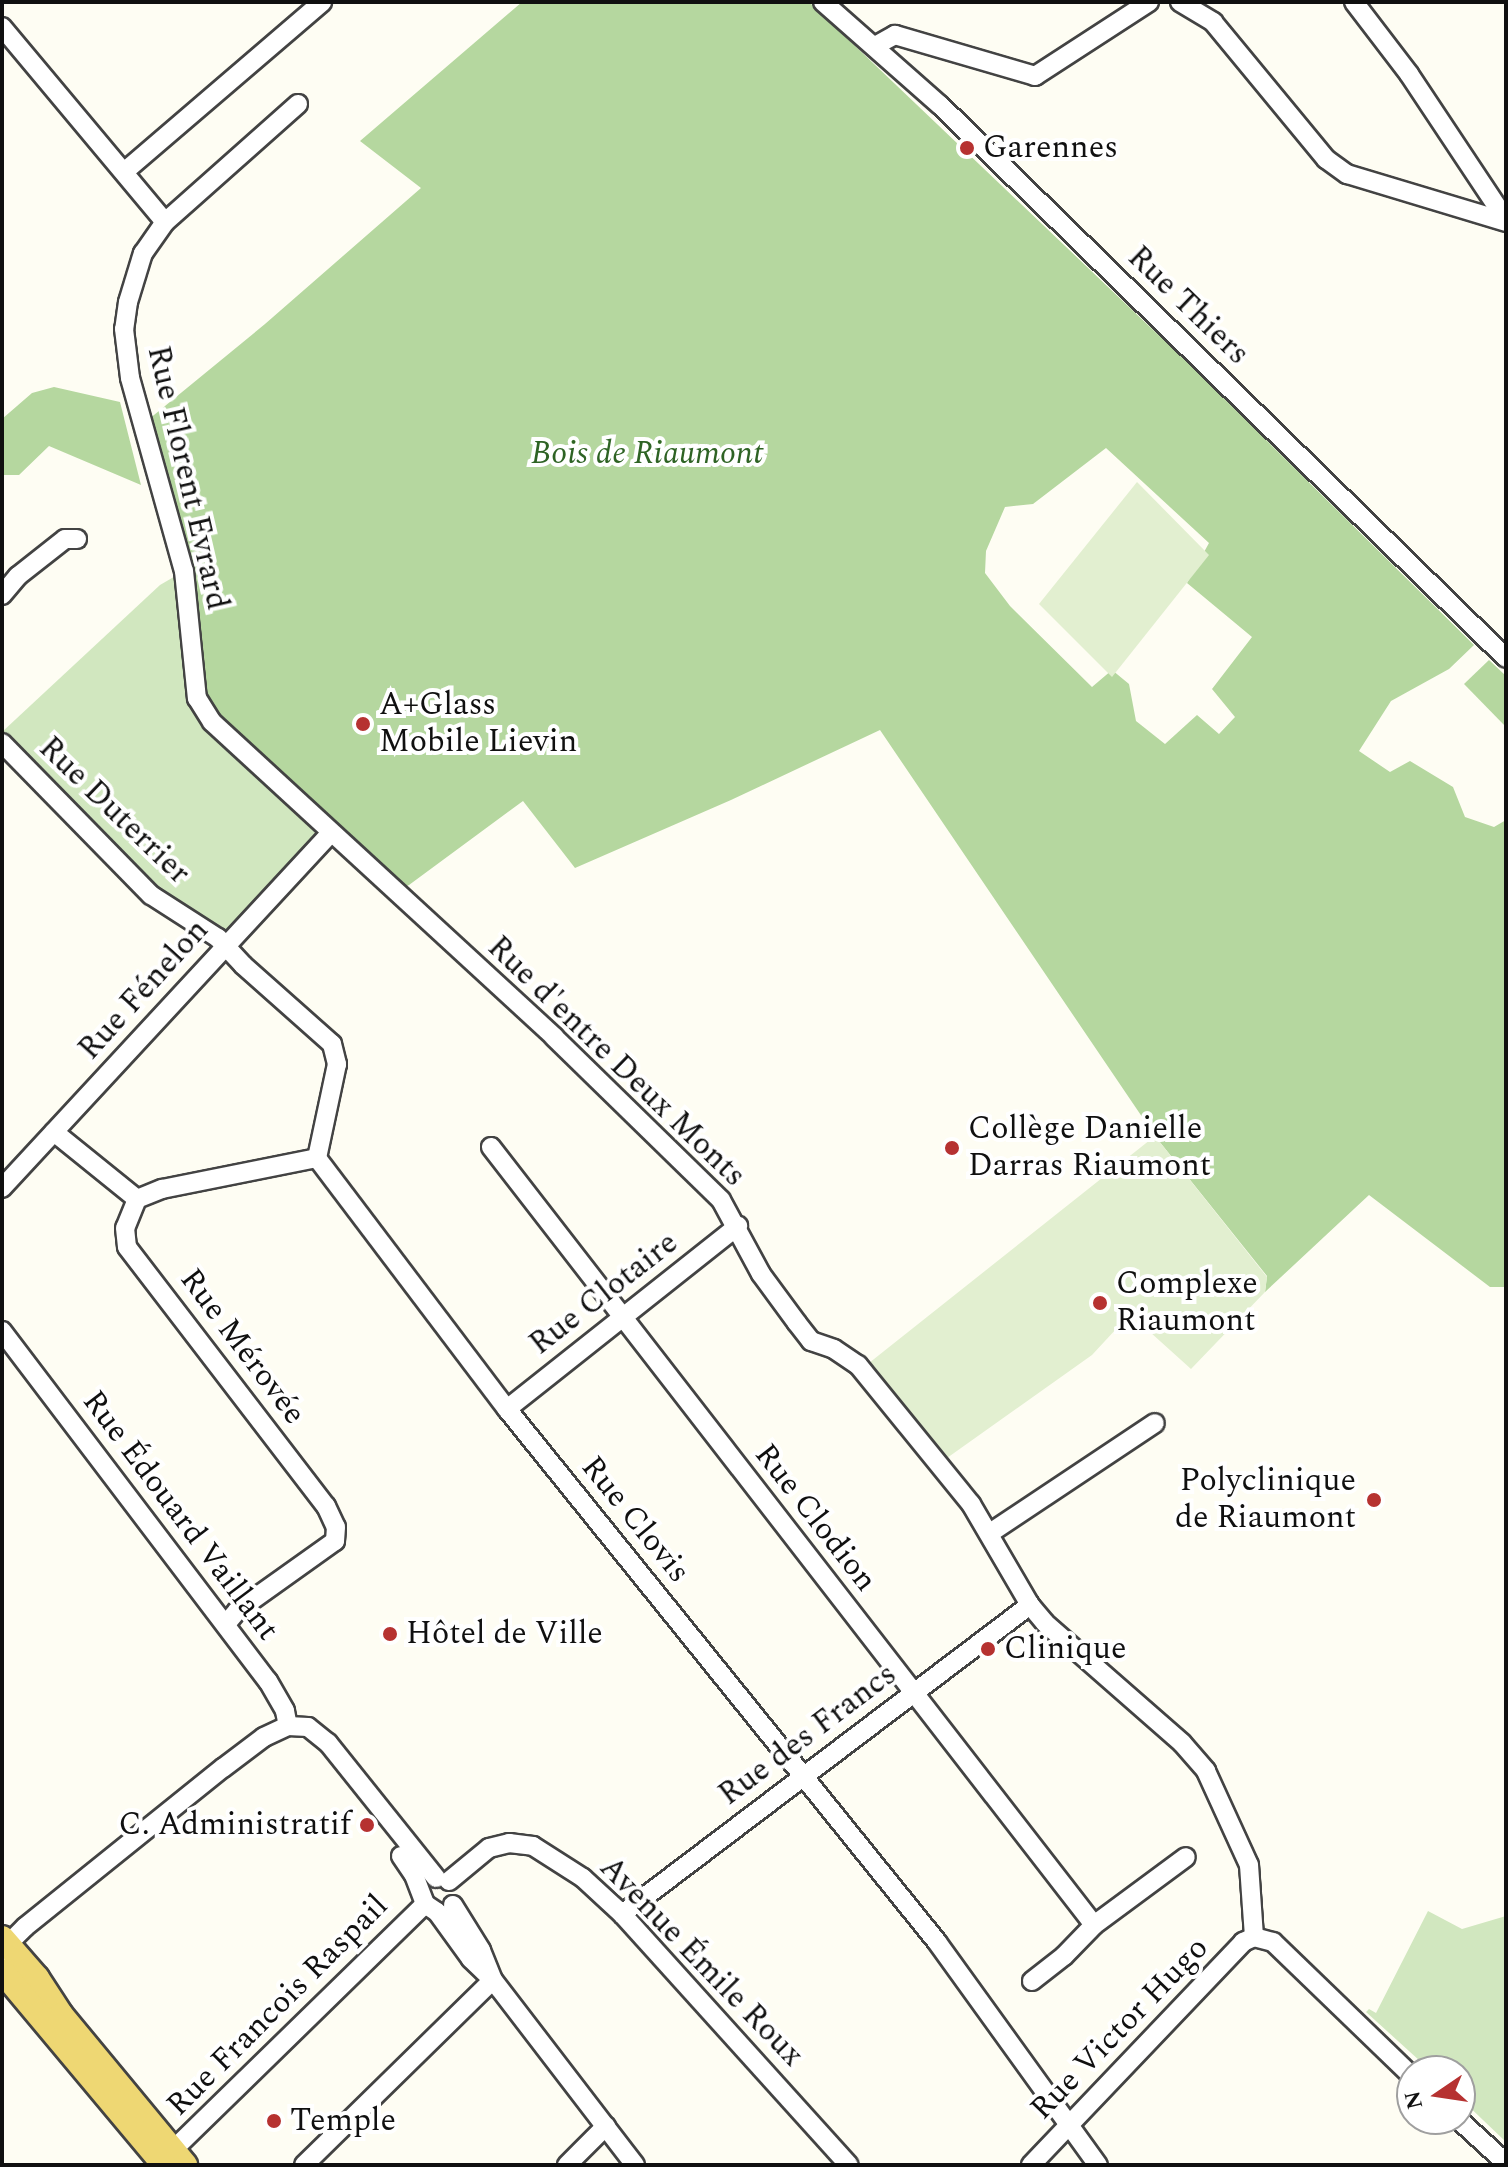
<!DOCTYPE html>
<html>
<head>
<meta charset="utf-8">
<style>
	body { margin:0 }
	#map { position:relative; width:1508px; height:2167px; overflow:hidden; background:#fefdf3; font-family:Spectral,serif }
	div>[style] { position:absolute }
	.green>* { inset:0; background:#d1e7bf }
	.forest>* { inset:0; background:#b5d79f }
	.pitch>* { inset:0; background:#e2efd0 }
	.roads { filter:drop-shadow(2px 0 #434343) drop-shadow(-2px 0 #434343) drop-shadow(0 2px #434343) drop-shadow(0 -2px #434343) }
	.minor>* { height:18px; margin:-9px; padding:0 9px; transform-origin:9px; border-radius:9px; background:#fff }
	.major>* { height:24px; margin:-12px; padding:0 12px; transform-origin:12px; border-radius:12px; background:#eed773 }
	.dots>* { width:22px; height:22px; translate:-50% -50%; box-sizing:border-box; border:4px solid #fff; border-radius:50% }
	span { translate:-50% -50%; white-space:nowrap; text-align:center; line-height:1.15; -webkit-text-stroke:8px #fff; paint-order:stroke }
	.poi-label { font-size:32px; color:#101010 }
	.left { translate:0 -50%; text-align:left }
	.right { translate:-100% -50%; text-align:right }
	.street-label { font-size:32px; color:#101010 }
	.park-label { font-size:32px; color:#2e6324; font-style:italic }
	.frame { position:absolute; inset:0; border:4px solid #101010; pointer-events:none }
	.north { position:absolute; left:1396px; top:2055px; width:80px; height:80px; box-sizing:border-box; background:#fff; border:2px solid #9f9f9f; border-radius:50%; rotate:257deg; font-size:22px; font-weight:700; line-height:32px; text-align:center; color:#101010 }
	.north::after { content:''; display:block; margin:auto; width:28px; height:36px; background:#b63231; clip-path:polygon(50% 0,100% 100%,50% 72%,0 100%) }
</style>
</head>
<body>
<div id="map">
	<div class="green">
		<i style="clip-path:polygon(184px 571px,331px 833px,225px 946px,182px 918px,2px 743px,2px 732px,160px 585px)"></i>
		<i style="clip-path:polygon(1428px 1911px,1462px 1929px,1506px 1916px,1506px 2142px,1460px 2098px,1460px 2071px,1431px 2071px,1366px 2012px,1369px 2009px,1376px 2013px)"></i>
	</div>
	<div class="forest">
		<i style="clip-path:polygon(evenodd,522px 2px,809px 2px,1192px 367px,1474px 645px,1449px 669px,1391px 701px,1359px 751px,1390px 772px,1410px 761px,1453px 787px,1465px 817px,1494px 827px,1506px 820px,1506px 1287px,1490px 1287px,1369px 1195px,1265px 1292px,1267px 1276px,1155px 1136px,880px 730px,731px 800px,575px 868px,523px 801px,409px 885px,393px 892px,197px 698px,190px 604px,143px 424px,265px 324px,421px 188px,360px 141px,522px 2px,1106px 448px,1209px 543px,1187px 583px,1252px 637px,1212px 689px,1235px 717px,1219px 734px,1197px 715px,1165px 744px,1136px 721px,1129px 684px,1112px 670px,1092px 687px,1010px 606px,985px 573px,986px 551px,1005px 507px,1033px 504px,1106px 448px)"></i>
		<i style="clip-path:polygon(54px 387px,120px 402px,141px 485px,49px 446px,19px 475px,2px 475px,2px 419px,32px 393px)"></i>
		<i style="clip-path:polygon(1489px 660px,1506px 676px,1506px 727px,1464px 684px)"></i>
	</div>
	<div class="pitch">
		<i style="clip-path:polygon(1137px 482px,1209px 555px,1112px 677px,1039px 604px)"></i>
		<i style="clip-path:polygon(1155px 1136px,1267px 1277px,1265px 1292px,1191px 1369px,1130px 1314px,1092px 1355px,947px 1458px,869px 1363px)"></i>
	</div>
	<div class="roads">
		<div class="minor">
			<i style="left:823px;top:2px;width:156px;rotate:41.4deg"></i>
			<i style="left:940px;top:105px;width:791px;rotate:44.33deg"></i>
			<i style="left:1180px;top:2px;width:39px;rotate:31deg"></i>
			<i style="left:1213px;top:22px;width:178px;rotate:50.5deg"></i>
			<i style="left:1326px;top:159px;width:26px;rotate:36deg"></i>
			<i style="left:1347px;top:174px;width:166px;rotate:16.8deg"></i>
			<i style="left:1354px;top:2px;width:91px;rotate:52.6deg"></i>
			<i style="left:1409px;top:74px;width:175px;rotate:56.4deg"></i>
			<i style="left:2px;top:27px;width:254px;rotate:50.1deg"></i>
			<i style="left:875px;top:46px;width:23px;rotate:-29deg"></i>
			<i style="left:895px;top:35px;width:146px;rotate:16.3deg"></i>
			<i style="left:1035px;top:76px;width:136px;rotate:-33deg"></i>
			<i style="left:298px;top:104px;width:178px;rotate:138.4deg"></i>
			<i style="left:165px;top:222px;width:38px;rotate:125deg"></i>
			<i style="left:143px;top:253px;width:51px;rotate:107deg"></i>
			<i style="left:128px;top:302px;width:27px;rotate:98deg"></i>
			<i style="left:124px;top:329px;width:49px;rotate:83deg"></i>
			<i style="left:130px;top:378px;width:200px;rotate:74.4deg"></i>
			<i style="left:184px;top:571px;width:128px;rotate:84.2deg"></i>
			<i style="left:197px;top:698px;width:28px;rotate:58deg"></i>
			<i style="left:212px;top:722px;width:465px;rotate:42.6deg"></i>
			<i style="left:554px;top:1037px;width:233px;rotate:44.3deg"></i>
			<i style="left:721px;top:1200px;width:84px;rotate:61.6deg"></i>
			<i style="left:761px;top:1274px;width:61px;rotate:53.7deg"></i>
			<i style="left:797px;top:1323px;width:23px;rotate:52deg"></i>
			<i style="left:811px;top:1341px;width:24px;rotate:19deg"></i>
			<i style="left:834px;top:1349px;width:29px;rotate:34deg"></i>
			<i style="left:858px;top:1365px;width:179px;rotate:50.9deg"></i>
			<i style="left:971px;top:1504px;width:117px;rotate:59.7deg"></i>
			<i style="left:1030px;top:1605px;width:23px;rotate:50deg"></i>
			<i style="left:1045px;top:1623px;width:182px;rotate:41.2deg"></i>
			<i style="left:1182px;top:1743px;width:37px;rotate:49deg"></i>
			<i style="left:1206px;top:1771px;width:103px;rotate:65.4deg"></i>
			<i style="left:1249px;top:1865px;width:72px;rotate:86deg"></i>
			<i style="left:124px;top:172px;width:261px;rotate:-40.6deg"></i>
			<i style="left:2px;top:595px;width:25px;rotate:-50deg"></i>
			<i style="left:18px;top:576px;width:60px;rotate:-38.2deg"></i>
			<i style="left:65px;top:539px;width:12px"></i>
			<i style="left:2px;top:743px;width:213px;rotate:45.6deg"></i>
			<i style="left:151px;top:895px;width:80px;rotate:32.7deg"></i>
			<i style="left:218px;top:938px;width:37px;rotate:47deg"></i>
			<i style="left:243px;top:965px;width:119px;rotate:41.6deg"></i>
			<i style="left:332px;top:1044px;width:21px;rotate:76deg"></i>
			<i style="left:337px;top:1064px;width:96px;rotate:102deg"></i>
			<i style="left:317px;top:1158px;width:315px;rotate:52.9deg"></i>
			<i style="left:507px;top:1409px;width:685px;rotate:51.1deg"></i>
			<i style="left:937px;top:1942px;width:275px;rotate:54.2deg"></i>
			<i style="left:54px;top:1132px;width:107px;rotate:38.9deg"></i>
			<i style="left:137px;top:1199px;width:27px;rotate:-22deg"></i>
			<i style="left:162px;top:1189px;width:158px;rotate:-11.3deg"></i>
			<i style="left:491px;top:1147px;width:984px;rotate:52.22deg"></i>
			<i style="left:2px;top:1188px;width:484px;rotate:-47.2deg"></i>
			<i style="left:137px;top:1199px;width:31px;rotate:112deg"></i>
			<i style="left:125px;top:1228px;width:19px;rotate:84deg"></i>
			<i style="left:127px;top:1247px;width:327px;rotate:52.5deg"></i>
			<i style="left:326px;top:1506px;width:23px;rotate:65deg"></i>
			<i style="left:336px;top:1527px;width:14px;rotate:94deg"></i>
			<i style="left:335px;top:1541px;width:120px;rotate:144.5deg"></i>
			<i style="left:237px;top:1611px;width:17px;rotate:130deg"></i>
			<i style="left:2px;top:1331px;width:440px;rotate:52.8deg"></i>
			<i style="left:268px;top:1681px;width:34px;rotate:60deg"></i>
			<i style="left:285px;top:1711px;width:15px;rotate:79deg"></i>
			<i style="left:507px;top:1409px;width:295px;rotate:-38.4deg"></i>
			<i style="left:990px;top:1533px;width:198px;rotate:-33.7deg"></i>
			<i style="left:401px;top:1856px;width:23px;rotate:56deg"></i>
			<i style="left:414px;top:1875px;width:31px;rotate:69deg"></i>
			<i style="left:425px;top:1904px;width:14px;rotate:34deg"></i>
			<i style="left:437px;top:1912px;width:58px;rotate:54.1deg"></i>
			<i style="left:471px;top:1959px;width:30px;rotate:44deg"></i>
			<i style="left:493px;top:1980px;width:32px;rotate:-112deg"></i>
			<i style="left:481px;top:1950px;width:53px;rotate:-121.9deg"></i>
			<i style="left:449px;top:1881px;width:52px;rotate:-39.5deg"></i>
			<i style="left:489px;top:1848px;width:21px;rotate:-14deg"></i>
			<i style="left:509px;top:1843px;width:24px;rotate:7deg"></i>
			<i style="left:533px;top:1846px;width:59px;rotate:32.6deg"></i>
			<i style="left:583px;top:1878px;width:53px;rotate:42.7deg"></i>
			<i style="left:622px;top:1914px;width:338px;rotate:47.9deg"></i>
			<i style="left:622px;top:1914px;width:512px;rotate:-37.14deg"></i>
			<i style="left:1254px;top:1937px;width:20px;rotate:15deg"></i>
			<i style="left:1273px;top:1942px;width:193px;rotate:44deg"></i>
			<i style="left:6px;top:1954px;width:10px;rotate:-79deg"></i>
			<i style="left:8px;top:1944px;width:24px;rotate:-45deg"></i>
			<i style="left:25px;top:1927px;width:254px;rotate:-38.8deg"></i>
			<i style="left:223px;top:1768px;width:51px;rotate:-37.1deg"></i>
			<i style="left:264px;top:1737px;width:26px;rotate:-25deg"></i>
			<i style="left:288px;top:1726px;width:20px;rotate:3deg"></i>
			<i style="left:308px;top:1727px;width:26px;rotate:39deg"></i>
			<i style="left:328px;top:1743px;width:173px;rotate:51.3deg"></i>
			<i style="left:1032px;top:1981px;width:41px;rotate:-38deg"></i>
			<i style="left:1064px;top:1956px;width:43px;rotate:-45.9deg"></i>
			<i style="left:1094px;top:1925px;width:114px;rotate:-36.5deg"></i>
			<i style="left:1458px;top:2119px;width:65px;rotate:42.5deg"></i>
			<i style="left:173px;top:2150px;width:352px;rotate:-44.3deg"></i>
			<i style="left:304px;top:2165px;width:264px;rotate:-44.4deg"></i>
			<i style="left:493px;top:1980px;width:233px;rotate:52.5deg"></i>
			<i style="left:567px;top:2165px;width:55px;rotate:-45deg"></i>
			<i style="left:1031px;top:2165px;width:308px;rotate:-46.4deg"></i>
			<i style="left:1243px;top:1942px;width:12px;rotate:-24deg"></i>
		</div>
		<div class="major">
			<i style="left:2px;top:1938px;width:53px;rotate:48.8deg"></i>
			<i style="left:37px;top:1978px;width:44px;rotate:57deg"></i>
			<i style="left:61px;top:2015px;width:195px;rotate:50.4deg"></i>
			<i style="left:2px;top:1971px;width:253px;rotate:50.1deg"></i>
		</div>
	</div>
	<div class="dots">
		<i style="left:967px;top:148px;background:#b63231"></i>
		<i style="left:363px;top:724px;background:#b63231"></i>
		<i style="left:952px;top:1148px;background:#b63231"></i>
		<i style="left:1100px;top:1303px;background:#b63231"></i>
		<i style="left:1374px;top:1500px;background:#b63231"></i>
		<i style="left:390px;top:1634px;background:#b63231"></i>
		<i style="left:988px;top:1649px;background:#b63231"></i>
		<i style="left:367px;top:1825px;background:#b63231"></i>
		<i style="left:274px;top:2121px;background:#b63231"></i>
	</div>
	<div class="poi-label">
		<span class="left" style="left:983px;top:148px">Garennes</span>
		<span class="left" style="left:379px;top:724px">A+Glass<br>Mobile Lievin</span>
		<span class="left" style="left:968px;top:1148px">Collège Danielle<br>Darras Riaumont</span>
		<span class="left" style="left:1116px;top:1303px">Complexe<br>Riaumont</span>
		<span class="right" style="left:1356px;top:1500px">Polyclinique<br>de Riaumont</span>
		<span class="left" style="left:406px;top:1634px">Hôtel de Ville</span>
		<span class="left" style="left:1004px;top:1649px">Clinique</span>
		<span class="right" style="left:351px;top:1825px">C. Administratif</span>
		<span class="left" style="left:290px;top:2121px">Temple</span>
	</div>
	<div class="street-label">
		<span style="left:1188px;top:306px;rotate:44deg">Rue Thiers</span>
		<span style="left:187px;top:478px;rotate:77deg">Rue Florent Evrard</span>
		<span style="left:114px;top:811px;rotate:44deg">Rue Duterrier</span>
		<span style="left:144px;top:990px;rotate:-48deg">Rue Fénelon</span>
		<span style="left:616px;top:1062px;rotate:44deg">Rue d'entre Deux Monts</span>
		<span style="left:604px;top:1294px;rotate:-38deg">Rue Clotaire</span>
		<span style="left:242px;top:1347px;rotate:53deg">Rue Mérovée</span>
		<span style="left:180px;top:1516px;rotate:53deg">Rue Édouard Vaillant</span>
		<span style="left:815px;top:1518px;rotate:52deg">Rue Clodion</span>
		<span style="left:635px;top:1520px;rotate:51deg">Rue Clovis</span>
		<span style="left:808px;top:1735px;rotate:-37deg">Rue des Francs</span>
		<span style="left:701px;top:1962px;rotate:46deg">Avenue Émile Roux</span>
		<span style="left:278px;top:2006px;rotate:-45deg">Rue Francois Raspail</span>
		<span style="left:1120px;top:2029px;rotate:-46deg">Rue Victor Hugo</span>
	</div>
	<div class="park-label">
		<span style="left:647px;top:454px">Bois de Riaumont</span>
	</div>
	<div class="frame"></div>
	<div class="north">N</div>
</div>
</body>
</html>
